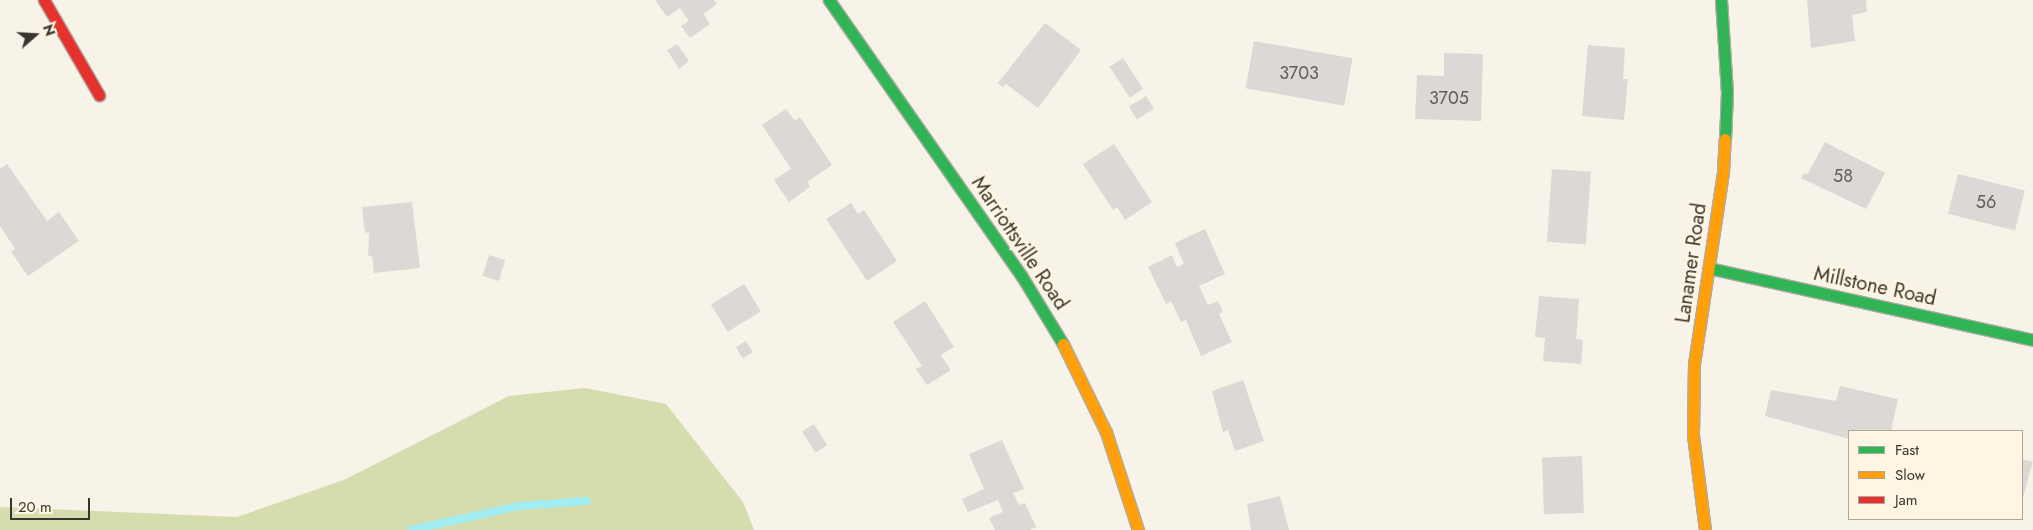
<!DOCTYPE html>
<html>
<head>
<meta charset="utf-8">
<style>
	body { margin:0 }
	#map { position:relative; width:2033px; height:530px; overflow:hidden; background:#f8f3e8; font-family:Jost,sans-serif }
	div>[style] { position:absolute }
	.forest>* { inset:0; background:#d5dcad }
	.stream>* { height:8px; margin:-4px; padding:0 4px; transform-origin:4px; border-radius:4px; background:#a1edf2 }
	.building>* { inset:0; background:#dcd8d5; transform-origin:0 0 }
	.roads { filter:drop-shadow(1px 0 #b0ada5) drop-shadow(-1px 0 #b0ada5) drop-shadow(0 1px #b0ada5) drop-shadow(0 -1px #b0ada5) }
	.fast>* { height:11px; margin:-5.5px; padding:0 5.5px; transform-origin:5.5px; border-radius:5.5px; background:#30b455 }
	.slow>* { height:11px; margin:-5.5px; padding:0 5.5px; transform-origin:5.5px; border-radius:5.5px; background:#ff9f0a }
	.jam>* { height:11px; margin:-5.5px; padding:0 5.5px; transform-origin:5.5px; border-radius:5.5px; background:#e5322d }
	span { translate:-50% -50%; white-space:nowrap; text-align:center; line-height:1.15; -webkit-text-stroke:5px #fef5e2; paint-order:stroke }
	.number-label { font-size:18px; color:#625e58 }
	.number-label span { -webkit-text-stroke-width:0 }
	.street-label { font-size:20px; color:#39352e }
	.legend { position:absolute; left:1848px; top:430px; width:175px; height:90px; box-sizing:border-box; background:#fef5e2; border:1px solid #afa89a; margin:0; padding:6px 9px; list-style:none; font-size:15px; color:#39352e }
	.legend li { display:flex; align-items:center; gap:10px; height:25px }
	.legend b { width:25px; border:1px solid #afa89a }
	.north { position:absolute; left:10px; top:10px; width:50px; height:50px; -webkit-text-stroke:4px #fef5e2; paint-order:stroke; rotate:71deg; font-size:14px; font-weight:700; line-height:20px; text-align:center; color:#39352e }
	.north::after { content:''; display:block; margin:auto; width:18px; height:22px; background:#39352e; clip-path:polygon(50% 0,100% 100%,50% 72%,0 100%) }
	.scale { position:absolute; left:10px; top:498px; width:80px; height:22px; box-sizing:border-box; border:2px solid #39352e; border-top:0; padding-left:6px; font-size:15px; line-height:18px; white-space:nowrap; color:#39352e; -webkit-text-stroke:4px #fef5e2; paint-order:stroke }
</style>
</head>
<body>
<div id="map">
	<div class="forest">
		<i style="clip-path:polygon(585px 388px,666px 404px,743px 502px,754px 530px,0 530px,0 507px,237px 517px,346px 479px,509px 396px)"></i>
	</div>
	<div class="stream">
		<i style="left:411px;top:530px;width:111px;rotate:-12.5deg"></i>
		<i style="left:519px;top:506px;width:68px;rotate:-4.2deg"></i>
	</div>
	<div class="building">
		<i style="clip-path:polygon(655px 0,714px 0,717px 4px,703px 14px,710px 24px,690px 38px,681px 26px,689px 21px,680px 8px,667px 17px)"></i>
		<i style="clip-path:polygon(1807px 0,1866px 0,1867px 12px,1852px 15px,1855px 41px,1811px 48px)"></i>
		<i style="clip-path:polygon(1045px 23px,1081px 50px,1038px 108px,1006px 84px,1003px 87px,998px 83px)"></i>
		<i style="left:1254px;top:41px;width:100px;height:48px;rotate:10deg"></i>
		<i style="clip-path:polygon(677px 44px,689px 61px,679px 69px,667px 50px)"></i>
		<i style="clip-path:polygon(1588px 45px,1625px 48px,1623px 79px,1628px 79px,1624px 120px,1582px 116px)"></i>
		<i style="clip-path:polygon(1444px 53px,1483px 54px,1481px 121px,1415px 119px,1417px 75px,1444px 76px)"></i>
		<i style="left:1123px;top:58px;width:37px;height:16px;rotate:57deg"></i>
		<i style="left:1146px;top:96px;width:15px;height:20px;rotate:58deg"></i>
		<i style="clip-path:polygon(786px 109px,795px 121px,800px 117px,832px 165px,807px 182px,810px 187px,789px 202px,774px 180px,791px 169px,762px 125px)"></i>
		<i style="clip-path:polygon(1825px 142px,1885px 173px,1866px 209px,1801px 178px,1804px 173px,1807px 175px)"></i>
		<i style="clip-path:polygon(1114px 144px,1152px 202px,1125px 220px,1117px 207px,1113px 210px,1083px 164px)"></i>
		<i style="clip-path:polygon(7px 164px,47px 221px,59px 212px,79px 241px,28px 276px,11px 252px,15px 249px,0 226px,0 169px)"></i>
		<i style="left:1552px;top:169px;width:39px;height:73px;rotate:4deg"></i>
		<i style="left:1958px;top:174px;width:69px;height:41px;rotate:14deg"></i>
		<i style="clip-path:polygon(412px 202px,420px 268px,374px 273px,372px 256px,368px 256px,369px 232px,365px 233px,362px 207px)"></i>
		<i style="clip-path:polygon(851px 203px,858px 214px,864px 210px,897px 261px,867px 281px,826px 219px)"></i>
		<i style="clip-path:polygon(1205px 229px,1225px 274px,1199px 286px,1208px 305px,1218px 301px,1223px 312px,1219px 314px,1232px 342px,1201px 356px,1186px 320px,1181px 322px,1171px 301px,1166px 304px,1148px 267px,1172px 255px,1177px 267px,1184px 264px,1175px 243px)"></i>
		<i style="left:489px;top:255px;width:17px;height:22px;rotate:17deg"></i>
		<i style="left:744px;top:284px;width:32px;height:39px;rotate:58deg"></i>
		<i style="clip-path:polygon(1539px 296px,1579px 299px,1576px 339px,1583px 340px,1581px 364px,1543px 361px,1545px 338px,1535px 337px)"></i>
		<i style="clip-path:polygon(925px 301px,954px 347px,941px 355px,951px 370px,927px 385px,916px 369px,922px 366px,893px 322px)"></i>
		<i style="left:746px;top:341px;width:13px;height:12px;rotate:58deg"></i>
		<i style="clip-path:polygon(1243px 380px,1264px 441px,1235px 451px,1228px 430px,1223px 432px,1212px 391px)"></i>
		<i style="clip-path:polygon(1840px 386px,1898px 399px,1891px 431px,1849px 431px,1849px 439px,1765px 416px,1771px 390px,1836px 401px)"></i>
		<i style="left:814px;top:424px;width:25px;height:14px;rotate:58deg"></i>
		<i style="clip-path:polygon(1002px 440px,1024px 489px,1013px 493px,1019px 505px,1025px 503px,1036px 527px,1030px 530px,995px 530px,989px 518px,1003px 512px,998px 500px,968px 512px,962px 499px,984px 489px,969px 454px)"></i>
		<i style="left:1582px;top:456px;width:57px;height:40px;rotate:88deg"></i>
		<i style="left:2022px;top:459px;width:11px;height:48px;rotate:15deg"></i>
		<i style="clip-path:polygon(1280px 496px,1289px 530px,1251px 530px,1247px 504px)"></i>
	</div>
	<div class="roads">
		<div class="fast">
			<i style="left:829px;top:0;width:335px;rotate:55.1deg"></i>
			<i style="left:1021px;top:275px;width:81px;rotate:58.7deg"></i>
			<i style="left:1721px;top:0;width:92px;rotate:86.3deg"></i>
			<i style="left:1727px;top:92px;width:47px;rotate:92.4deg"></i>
			<i style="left:1709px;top:268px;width:332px;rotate:12.5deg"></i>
		</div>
		<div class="slow">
			<i style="left:1063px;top:344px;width:98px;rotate:64deg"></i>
			<i style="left:1106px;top:432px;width:103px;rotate:71.9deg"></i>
			<i style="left:1705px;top:530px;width:96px;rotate:-97.2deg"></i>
			<i style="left:1693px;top:435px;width:71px;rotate:-89.2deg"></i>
			<i style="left:1694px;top:364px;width:194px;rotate:-81.4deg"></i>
			<i style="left:1723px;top:172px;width:33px;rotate:-87deg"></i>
		</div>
		<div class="jam">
			<i style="left:44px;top:0;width:110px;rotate:59.9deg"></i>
		</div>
	</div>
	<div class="number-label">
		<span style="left:1299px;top:73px">3703</span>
		<span style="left:1449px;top:98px">3705</span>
		<span style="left:1843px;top:176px">58</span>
		<span style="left:1986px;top:202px">56</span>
	</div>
	<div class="street-label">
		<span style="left:1020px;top:243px;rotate:56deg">Marriottsville Road</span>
		<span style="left:1691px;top:263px;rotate:-82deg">Lanamer Road</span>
		<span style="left:1875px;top:286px;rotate:12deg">Millstone Road</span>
	</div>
	<ul class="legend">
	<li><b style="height:6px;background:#30b455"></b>Fast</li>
	<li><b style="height:6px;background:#ff9f0a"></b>Slow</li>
	<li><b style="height:6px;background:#e5322d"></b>Jam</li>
	</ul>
	<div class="north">N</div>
	<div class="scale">20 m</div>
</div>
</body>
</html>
